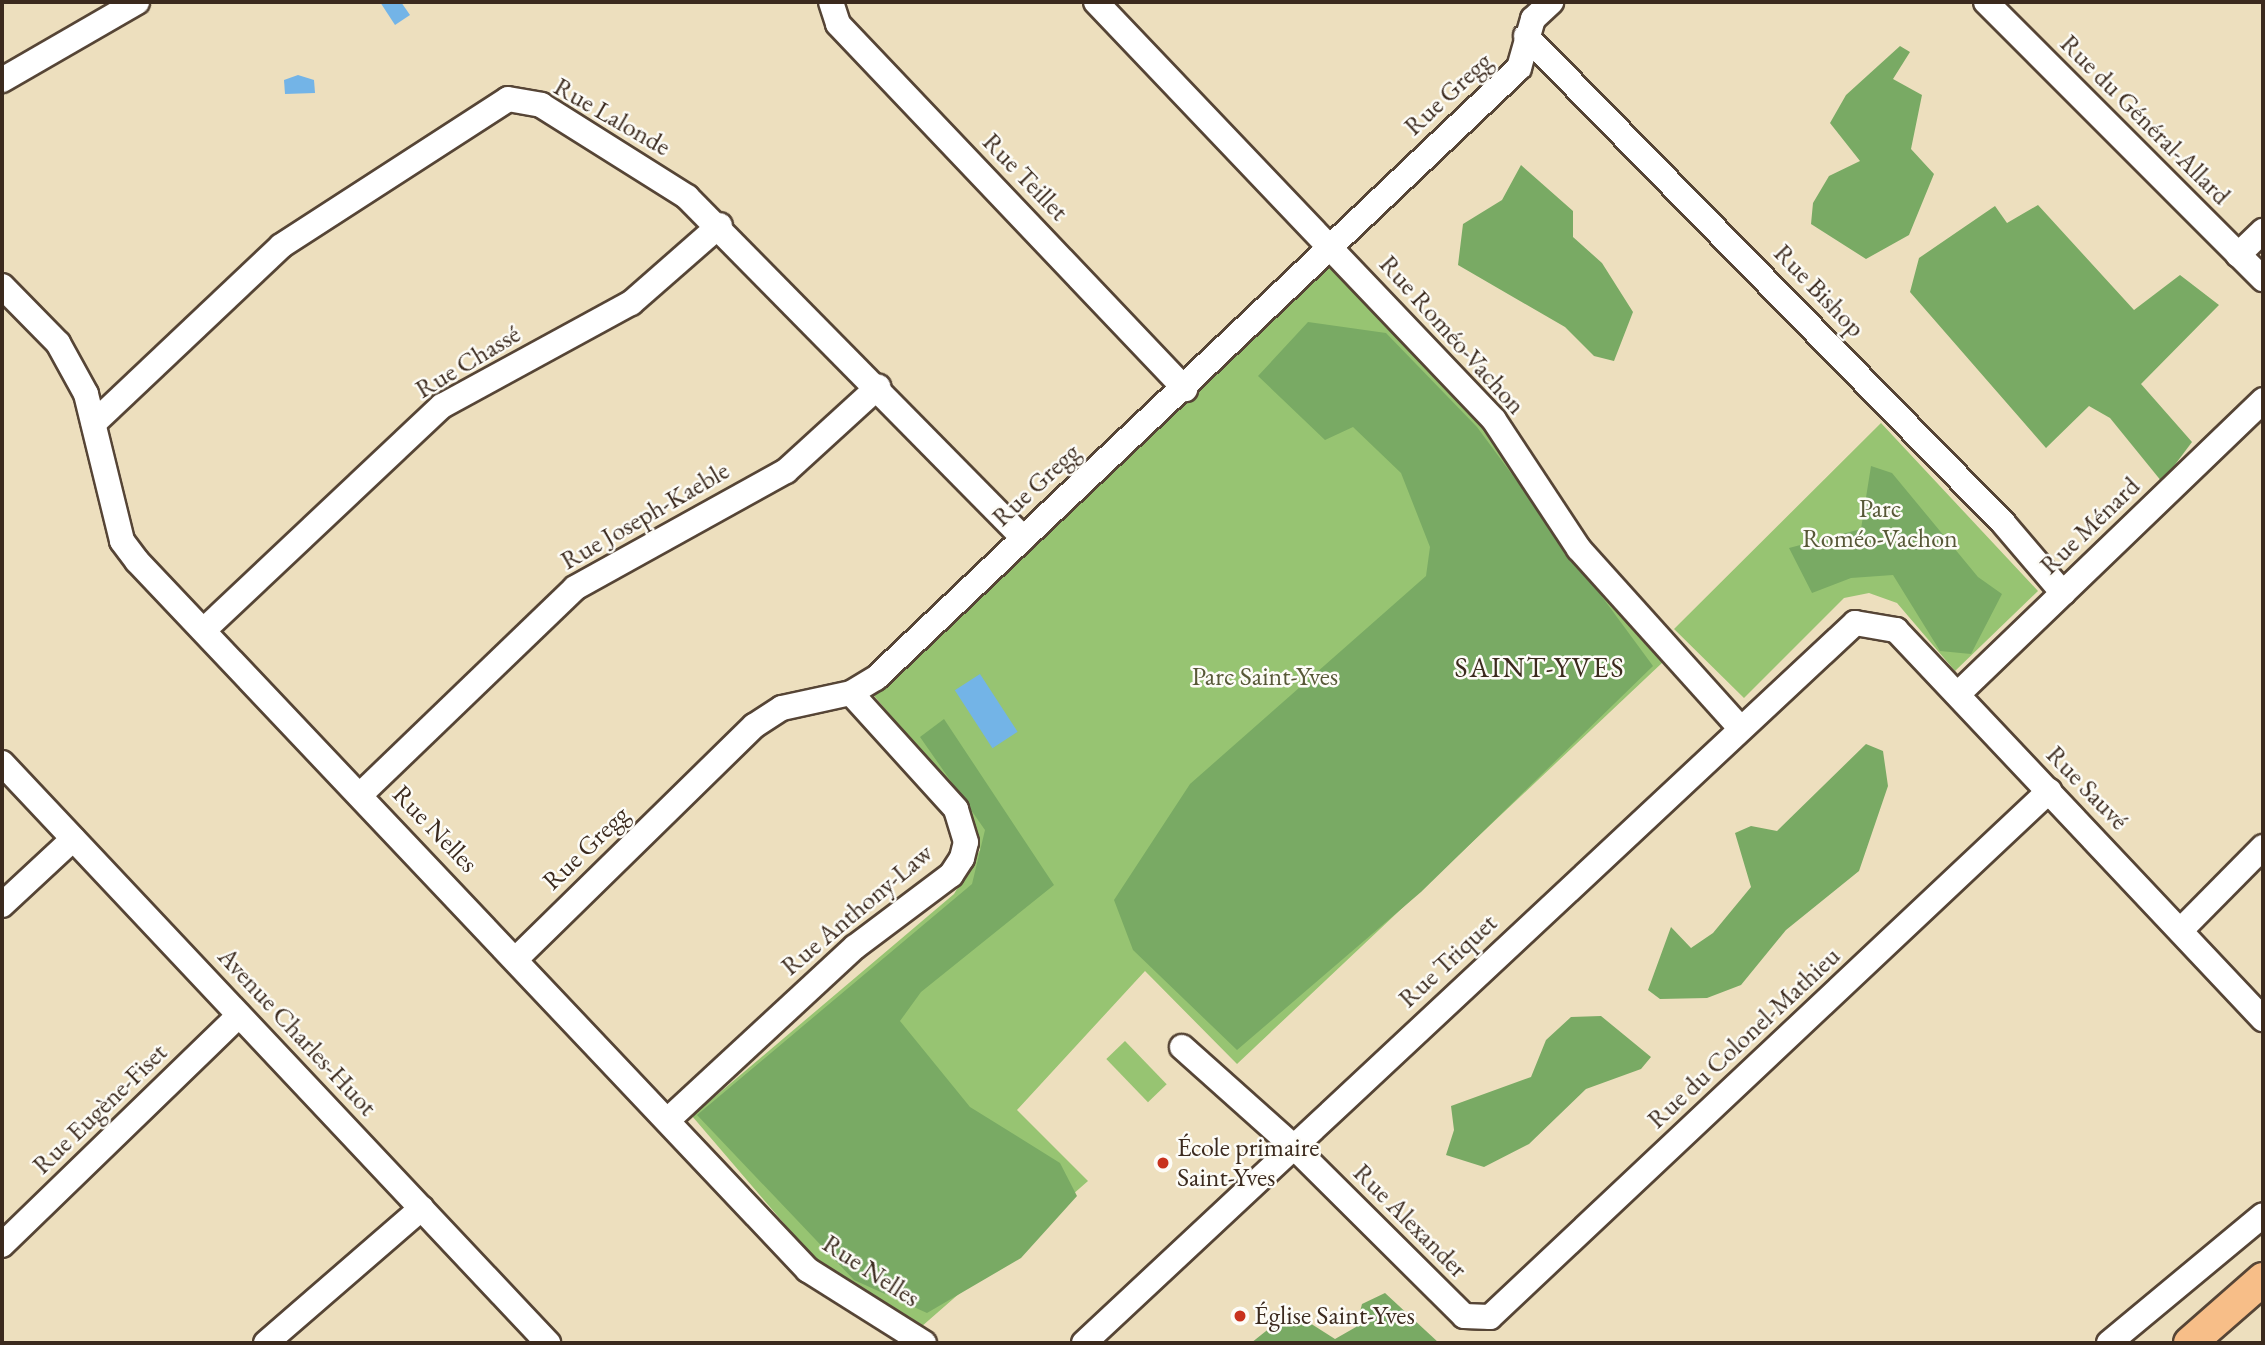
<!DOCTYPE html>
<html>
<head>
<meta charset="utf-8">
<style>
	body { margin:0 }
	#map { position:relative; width:2265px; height:1345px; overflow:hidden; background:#eddfbe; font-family:"EB Garamond",serif }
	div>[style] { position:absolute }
	.green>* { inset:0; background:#97c472; transform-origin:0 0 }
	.forest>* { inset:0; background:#79aa64 }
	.water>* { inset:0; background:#73b4e7; transform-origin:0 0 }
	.roads { filter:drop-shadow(2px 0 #564536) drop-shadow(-2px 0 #564536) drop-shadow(0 2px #564536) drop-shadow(0 -2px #564536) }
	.minor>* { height:24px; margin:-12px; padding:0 12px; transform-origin:12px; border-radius:12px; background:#fff }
	.major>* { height:32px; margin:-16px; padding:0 16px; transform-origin:16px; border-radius:16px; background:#f7be88 }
	.dots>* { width:19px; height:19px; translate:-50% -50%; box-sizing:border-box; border:4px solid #fdfcf7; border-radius:50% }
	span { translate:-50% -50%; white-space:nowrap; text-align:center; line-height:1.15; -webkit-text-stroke:5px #fdfcf7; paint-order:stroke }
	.street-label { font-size:26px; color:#3b2a1e }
	.park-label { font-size:26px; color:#575837 }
	.poi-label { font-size:26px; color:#3b2a1e }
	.left { translate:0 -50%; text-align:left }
	.neighbourhood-label { font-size:28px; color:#3b2a1e; letter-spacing:2px }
	.frame { position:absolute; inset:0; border:4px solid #3b2a1e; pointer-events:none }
</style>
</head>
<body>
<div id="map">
	<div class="green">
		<i style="clip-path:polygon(1332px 253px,1476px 404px,1573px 555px,1663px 662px,1237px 1064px,1145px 971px,1017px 1110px,1088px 1181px,921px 1327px,818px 1263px,692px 1116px,954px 894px,980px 850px,970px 810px,870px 691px)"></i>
		<i style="clip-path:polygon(1881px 423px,2038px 591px,1955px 671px,1897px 603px,1869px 593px,1844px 598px,1744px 698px,1674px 629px)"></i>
		<i style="left:1125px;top:1041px;width:60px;height:26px;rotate:46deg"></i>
	</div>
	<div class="forest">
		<i style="clip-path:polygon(1900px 46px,1910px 52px,1893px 79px,1922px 95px,1911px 149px,1934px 174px,1909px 235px,1866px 259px,1811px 224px,1813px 203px,1829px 176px,1860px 161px,1830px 123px,1846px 95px)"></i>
		<i style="clip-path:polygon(1521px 165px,1573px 211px,1573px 237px,1602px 263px,1633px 312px,1614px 361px,1594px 356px,1565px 327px,1458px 265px,1463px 224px,1502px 200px)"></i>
		<i style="clip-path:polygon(2038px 205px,2134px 310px,2180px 275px,2219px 305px,2141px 384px,2192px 442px,2162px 482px,2110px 418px,2089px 406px,2046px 448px,1910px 292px,1919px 258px,1995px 206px,2007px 223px)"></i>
		<i style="clip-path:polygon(1308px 322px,1386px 333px,1477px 427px,1653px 666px,1421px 892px,1237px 1050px,1133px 950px,1114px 900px,1190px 784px,1426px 576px,1430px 547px,1401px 473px,1353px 427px,1325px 440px,1258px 376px)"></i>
		<i style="clip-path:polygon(1871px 466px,1892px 473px,1978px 577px,2002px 594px,1971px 654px,1940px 651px,1893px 575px,1851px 578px,1812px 593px,1789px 548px,1861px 529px)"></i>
		<i style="clip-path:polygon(944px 719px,1054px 885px,921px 992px,900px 1021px,970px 1107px,1060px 1163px,1077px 1196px,1021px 1258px,927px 1313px,854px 1280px,697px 1115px,972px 884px,985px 830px,920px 737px)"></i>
		<i style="clip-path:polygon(1866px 744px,1883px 751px,1888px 786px,1859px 871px,1786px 930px,1741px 985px,1707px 998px,1660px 999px,1648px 990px,1671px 927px,1691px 948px,1713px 933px,1751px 887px,1735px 833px,1751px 826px,1777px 831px)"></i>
		<i style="clip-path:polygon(1601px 1016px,1651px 1057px,1641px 1069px,1586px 1089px,1529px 1144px,1484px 1167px,1446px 1155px,1454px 1130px,1451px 1106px,1531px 1077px,1546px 1040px,1571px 1017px)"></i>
		<i style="clip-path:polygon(1385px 1293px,1439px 1343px,1251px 1343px,1291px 1311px,1335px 1339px,1356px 1327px,1362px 1304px)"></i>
	</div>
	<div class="water">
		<i style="clip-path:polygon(380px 2px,401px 2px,410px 15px,395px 25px)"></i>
		<i style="clip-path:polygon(298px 75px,314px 80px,315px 93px,285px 94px,284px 80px)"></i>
		<i style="left:980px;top:674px;width:69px;height:30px;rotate:57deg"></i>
	</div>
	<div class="roads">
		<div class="minor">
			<i style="left:831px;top:2px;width:23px;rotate:72deg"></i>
			<i style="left:838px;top:24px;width:504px;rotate:46.45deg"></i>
			<i style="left:1096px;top:2px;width:577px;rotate:46.4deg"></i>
			<i style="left:1494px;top:420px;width:154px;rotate:56.6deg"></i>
			<i style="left:1579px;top:549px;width:241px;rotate:48deg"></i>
			<i style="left:1986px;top:2px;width:392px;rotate:45deg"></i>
			<i style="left:1526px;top:36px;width:683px;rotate:45.59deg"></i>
			<i style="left:2004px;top:524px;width:91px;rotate:49.5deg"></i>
			<i style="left:2px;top:80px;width:156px;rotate:-30deg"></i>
			<i style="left:2238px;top:255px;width:35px;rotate:-44deg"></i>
			<i style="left:2px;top:286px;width:80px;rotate:45.5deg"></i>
			<i style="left:58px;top:343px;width:58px;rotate:61.2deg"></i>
			<i style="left:86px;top:394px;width:151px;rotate:76.2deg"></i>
			<i style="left:122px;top:541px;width:25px;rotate:53deg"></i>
			<i style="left:137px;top:561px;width:976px;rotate:46.58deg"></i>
			<i style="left:808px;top:1270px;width:137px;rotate:32.2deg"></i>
			<i style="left:94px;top:423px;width:257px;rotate:-43.4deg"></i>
			<i style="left:281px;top:246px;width:270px;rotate:-32.9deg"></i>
			<i style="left:508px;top:99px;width:34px;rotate:10deg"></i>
			<i style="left:541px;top:105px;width:173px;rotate:32.2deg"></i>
			<i style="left:687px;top:197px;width:479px;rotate:45.4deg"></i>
			<i style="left:204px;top:630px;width:327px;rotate:-43.3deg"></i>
			<i style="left:442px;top:406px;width:215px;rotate:-28.6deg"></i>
			<i style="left:631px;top:303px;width:118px;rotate:-41.2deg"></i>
			<i style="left:1958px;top:694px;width:424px;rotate:-43.9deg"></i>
			<i style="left:2px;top:763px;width:797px;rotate:46.73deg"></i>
			<i style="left:360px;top:795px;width:298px;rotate:-43.9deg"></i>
			<i style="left:575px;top:588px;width:241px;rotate:-29deg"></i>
			<i style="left:786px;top:471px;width:125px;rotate:-42.4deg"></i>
			<i style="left:2px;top:905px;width:97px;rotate:-42.9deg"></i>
			<i style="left:2181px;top:930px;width:117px;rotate:-45.3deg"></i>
			<i style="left:518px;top:957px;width:330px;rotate:-44.4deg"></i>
			<i style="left:754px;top:726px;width:33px;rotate:-33deg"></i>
			<i style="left:782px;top:708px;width:71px;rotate:-12.3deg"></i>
			<i style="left:851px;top:693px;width:29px;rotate:-31deg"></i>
			<i style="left:876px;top:678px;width:886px;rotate:-43.49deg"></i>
			<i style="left:1519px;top:68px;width:51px;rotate:-74.1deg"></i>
			<i style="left:1533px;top:19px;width:25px;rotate:-43deg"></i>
			<i style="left:1182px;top:1047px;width:152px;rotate:41.8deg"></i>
			<i style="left:1295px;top:1148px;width:238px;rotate:44.8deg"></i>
			<i style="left:1464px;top:1316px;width:26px;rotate:2deg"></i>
			<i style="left:1490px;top:1317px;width:768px;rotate:-43.26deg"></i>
			<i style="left:669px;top:1119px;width:253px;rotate:-42.8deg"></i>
			<i style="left:855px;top:947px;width:120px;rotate:-36.9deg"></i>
			<i style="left:951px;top:875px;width:20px;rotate:-57deg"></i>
			<i style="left:962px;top:858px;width:16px;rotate:-76deg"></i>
			<i style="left:966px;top:842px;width:34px;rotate:-107deg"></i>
			<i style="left:956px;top:809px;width:156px;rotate:-132.2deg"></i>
			<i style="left:2px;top:1245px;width:330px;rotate:-44.1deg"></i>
			<i style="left:266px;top:1343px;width:206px;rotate:-40.9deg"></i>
			<i style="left:1084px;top:1343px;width:1055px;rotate:-43.04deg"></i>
			<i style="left:1855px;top:623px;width:42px;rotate:9.7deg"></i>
			<i style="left:1896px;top:630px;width:535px;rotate:46.67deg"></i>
			<i style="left:2109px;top:1343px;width:200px;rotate:-39.7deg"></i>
		</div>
		<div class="major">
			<i style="left:2190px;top:1343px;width:97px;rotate:-41.2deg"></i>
		</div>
	</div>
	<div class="dots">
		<i style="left:1163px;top:1163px;background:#c8321e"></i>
		<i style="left:1240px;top:1316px;background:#c8321e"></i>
	</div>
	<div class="street-label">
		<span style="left:1448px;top:94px;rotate:-43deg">Rue Gregg</span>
		<span style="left:612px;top:117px;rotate:30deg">Rue Lalonde</span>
		<span style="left:2145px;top:120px;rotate:45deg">Rue du Général-Allard</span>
		<span style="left:1025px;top:177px;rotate:46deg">Rue Teillet</span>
		<span style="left:1819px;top:291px;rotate:46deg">Rue Bishop</span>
		<span style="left:1452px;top:335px;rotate:48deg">Rue Roméo-Vachon</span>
		<span style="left:468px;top:362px;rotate:-31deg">Rue Chassé</span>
		<span style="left:1036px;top:485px;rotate:-43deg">Rue Gregg</span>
		<span style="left:645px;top:516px;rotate:-30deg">Rue Joseph-Kaeble</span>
		<span style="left:2090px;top:526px;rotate:-44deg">Rue Ménard</span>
		<span style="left:2087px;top:788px;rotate:46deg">Rue Sauvé</span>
		<span style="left:435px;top:829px;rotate:46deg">Rue Nelles</span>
		<span style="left:586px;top:848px;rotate:-44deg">Rue Gregg</span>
		<span style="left:857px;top:910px;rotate:-40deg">Rue Anthony-Law</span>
		<span style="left:1448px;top:961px;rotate:-43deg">Rue Triquet</span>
		<span style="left:297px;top:1032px;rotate:47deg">Avenue Charles-Huot</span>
		<span style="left:1744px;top:1038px;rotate:-43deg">Rue du Colonel-Mathieu</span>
		<span style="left:100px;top:1109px;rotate:-44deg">Rue Eugène-Fiset</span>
		<span style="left:1410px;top:1221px;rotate:45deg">Rue Alexander</span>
		<span style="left:871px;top:1271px;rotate:33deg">Rue Nelles</span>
	</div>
	<div class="park-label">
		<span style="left:1880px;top:524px">Parc<br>Roméo-Vachon</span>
		<span style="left:1265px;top:677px">Parc Saint-Yves</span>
	</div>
	<div class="poi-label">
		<span class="left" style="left:1177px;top:1163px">École primaire<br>Saint-Yves</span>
		<span class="left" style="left:1254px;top:1316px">Église Saint-Yves</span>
	</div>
	<div class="neighbourhood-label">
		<span style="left:1540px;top:667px">SAINT-YVES</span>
	</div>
	<div class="frame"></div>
</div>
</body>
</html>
